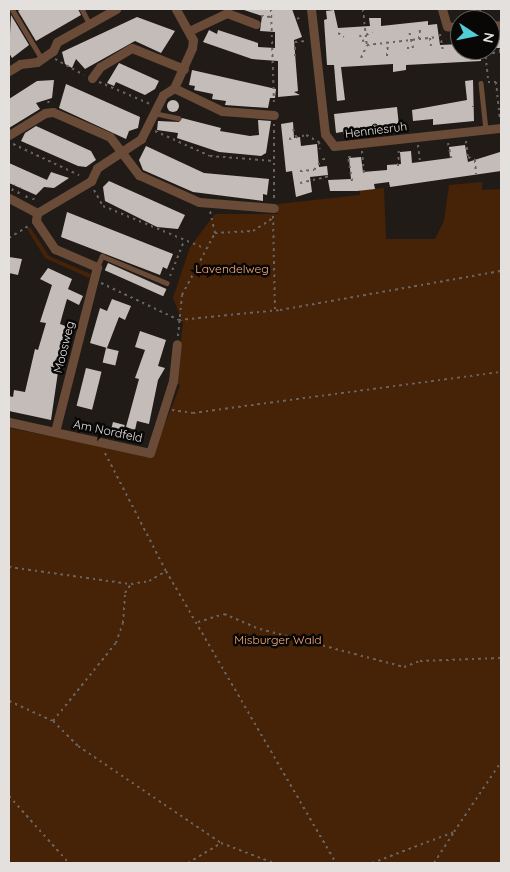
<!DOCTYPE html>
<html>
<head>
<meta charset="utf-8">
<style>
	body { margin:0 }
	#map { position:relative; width:510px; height:872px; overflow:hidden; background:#211b18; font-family:Quicksand,sans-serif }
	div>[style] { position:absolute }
	.green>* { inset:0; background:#462207 }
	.building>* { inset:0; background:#c4bcb8; transform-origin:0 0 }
	.round { border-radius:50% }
	.path>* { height:2px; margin-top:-1px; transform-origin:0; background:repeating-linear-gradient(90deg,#696461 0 2.5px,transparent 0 6.5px) }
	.service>* { height:4.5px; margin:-2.25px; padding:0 2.25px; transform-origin:2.25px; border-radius:2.25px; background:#694b38 }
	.minor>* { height:9px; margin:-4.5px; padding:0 4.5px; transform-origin:4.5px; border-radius:4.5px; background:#694b38 }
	span { translate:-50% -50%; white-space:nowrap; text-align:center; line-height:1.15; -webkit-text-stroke:5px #090706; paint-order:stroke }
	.street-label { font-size:12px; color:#e4e0de }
	.park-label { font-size:12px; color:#feaf7d }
	.frame { position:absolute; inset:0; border:10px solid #e4e0de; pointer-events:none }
	.north { position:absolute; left:450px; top:10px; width:50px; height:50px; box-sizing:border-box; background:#090706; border:1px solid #615e5c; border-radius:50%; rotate:101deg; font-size:14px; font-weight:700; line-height:20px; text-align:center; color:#e4e0de }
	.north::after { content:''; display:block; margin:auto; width:18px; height:22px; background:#52ccd6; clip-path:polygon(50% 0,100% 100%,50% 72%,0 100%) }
</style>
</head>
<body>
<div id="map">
	<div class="green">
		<i style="clip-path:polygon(482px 182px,482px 190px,501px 189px,501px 863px,9px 863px,9px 428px,152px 456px,180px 386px,176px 381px,183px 323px,173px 298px,190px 247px,215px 214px,277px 214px,278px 204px,360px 195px,360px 190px,384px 188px,386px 239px,435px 239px,444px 221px,449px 185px)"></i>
		<i style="clip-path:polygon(30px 227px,49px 256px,91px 274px,89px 278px,45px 258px,27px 229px)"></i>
	</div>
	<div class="building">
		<i style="clip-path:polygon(21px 9px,78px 9px,81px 15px,36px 41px,18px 11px)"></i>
		<i style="clip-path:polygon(241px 9px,292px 9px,302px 37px,294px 40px,298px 91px,294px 92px,300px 95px,278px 97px,278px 61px,252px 59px,203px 42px,209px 30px,217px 34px,218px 30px,258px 43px,258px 47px,275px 48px,275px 32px,260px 31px,262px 16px)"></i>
		<i style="clip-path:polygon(334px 10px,338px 28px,370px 26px,369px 18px,381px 18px,381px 26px,428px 21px,428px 25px,437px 24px,440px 45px,460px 44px,460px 50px,480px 50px,481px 61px,406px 65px,406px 70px,393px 72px,393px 64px,341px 67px,345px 100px,337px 101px,334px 65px,327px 65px,324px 20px,327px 19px,326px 11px)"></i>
		<i style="clip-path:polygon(11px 15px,29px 45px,12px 58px,9px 53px)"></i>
		<i style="clip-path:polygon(137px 17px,175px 31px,161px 53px,135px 41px,85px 69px,76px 59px,72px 68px,65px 64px,62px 52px)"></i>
		<i style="left:501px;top:36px;width:12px;height:10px;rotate:90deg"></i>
		<i style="clip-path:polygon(119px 63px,159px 81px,155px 89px,145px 95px,116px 82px,114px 86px,107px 83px)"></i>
		<i style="clip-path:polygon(192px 70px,276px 89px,275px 98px,270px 98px,268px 108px,225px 105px,226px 101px,212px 99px,213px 94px,194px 90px,195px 86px,189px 85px)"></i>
		<i style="clip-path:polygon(54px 80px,52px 98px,36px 103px,40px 109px,9px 128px,9px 99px,37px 81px)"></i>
		<i style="clip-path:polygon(473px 80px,474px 121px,433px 125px,433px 119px,413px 121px,412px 110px,467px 100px,465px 81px)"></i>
		<i style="clip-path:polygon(66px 84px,140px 117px,138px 128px,129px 131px,126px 139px,59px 108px)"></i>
		<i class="round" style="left:167px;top:100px;width:12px;height:12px"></i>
		<i style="clip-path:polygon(397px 107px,399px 126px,394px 129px,374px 132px,374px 126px,336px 133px,334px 114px)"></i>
		<i style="clip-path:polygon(182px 118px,221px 128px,220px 131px,250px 136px,259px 135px,258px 120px,271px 121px,266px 153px,261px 156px,219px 152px,177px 138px,178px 133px,157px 130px,158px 121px,179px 122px)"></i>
		<i style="clip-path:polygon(293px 122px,294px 138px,300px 137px,301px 146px,317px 144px,319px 167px,327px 166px,328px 175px,310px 177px,312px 192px,296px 197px,292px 171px,286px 172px,281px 124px)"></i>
		<i style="clip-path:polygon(36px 126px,91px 151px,96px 160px,86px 167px,78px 166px,21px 141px,25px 133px)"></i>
		<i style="clip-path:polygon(465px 145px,468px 162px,500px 152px,501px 171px,390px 187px,389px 182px,374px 184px,375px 189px,357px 191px,330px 191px,328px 180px,351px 179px,349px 158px,361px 157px,363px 172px,387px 170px,387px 165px,401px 164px,400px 152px,411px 151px,412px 163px,450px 158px,449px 147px)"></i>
		<i style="clip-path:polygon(146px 146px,204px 173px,269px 179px,267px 195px,263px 194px,263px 201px,193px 192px,143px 170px,139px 160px)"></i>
		<i style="clip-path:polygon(9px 163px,47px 180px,51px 172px,69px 178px,54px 188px,44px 187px,36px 195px,9px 183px)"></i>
		<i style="clip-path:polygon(109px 181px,185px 215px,178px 229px,157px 227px,105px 201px,103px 187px)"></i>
		<i style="clip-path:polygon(67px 212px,173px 254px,167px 269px,163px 267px,160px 275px,61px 237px)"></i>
		<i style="clip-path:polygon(9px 257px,22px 259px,18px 275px,9px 273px)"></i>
		<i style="left:108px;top:263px;width:64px;height:8px;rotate:24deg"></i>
		<i style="clip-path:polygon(48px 268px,72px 279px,68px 289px,83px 296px,79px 305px,67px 299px,63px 313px,60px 324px,71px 328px,53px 370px,58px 372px,51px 420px,9px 411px,9px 396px,13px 397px,14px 390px,25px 392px,35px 349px,38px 350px,46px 323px,40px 322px,52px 285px,40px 279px)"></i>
		<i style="clip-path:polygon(112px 299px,131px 306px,125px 320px,119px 317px,107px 348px,90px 343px,100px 308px,107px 311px)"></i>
		<i style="clip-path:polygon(140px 331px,166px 340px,158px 366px,165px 368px,158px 380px,149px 424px,137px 421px,135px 430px,126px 427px,139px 379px,135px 378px,145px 350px,135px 347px)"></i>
		<i style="left:106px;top:348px;width:13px;height:15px;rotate:13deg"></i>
		<i style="left:86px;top:368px;width:16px;height:39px;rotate:14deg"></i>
		<i style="left:113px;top:422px;width:12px;height:13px;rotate:14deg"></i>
	</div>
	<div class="path">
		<i style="left:271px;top:9px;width:97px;rotate:88.2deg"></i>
		<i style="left:363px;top:9px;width:36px;rotate:84deg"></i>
		<i style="left:367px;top:45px;width:71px;rotate:-6.4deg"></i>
		<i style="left:480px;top:9px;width:11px;rotate:85deg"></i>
		<i style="left:471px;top:13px;width:7px;rotate:82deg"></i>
		<i style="left:261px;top:16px;width:10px;rotate:6deg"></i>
		<i style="left:297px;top:19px;width:6px;rotate:-31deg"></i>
		<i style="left:338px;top:33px;width:7px;rotate:34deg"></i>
		<i style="left:440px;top:34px;width:17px;rotate:80deg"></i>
		<i style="left:360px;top:35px;width:6px;rotate:72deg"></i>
		<i style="left:362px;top:41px;width:4px;rotate:-14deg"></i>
		<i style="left:366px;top:35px;width:7px;rotate:-27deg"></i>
		<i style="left:430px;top:38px;width:8px;rotate:83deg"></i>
		<i style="left:419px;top:39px;width:10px;rotate:-84deg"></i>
		<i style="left:407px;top:48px;width:6px"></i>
		<i style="left:413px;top:48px;width:17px;rotate:-103deg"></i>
		<i style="left:485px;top:50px;width:30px;rotate:84deg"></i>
		<i style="left:486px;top:54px;width:14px;rotate:-8deg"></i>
		<i style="left:500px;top:52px;width:4px;rotate:-90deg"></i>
		<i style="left:295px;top:56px;width:14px;rotate:-90deg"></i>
		<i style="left:295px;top:42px;width:11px;rotate:-5deg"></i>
		<i style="left:387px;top:56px;width:13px;rotate:-86deg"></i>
		<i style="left:361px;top:58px;width:14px;rotate:-65deg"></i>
		<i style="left:55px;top:59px;width:33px;rotate:29deg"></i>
		<i style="left:99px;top:82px;width:56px;rotate:23.3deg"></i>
		<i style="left:488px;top:82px;width:8px"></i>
		<i style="left:496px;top:82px;width:37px;rotate:84deg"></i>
		<i style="left:48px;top:103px;width:5px;rotate:-68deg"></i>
		<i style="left:473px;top:106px;width:1px;rotate:90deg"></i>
		<i style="left:274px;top:124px;width:75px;rotate:90deg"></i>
		<i style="left:361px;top:127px;width:6px;rotate:81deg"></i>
		<i style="left:293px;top:129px;width:8px;rotate:67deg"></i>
		<i style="left:155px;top:131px;width:60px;rotate:24.4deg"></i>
		<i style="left:210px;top:156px;width:64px;rotate:4.5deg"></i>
		<i style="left:343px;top:133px;width:8px;rotate:7deg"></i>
		<i style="left:289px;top:139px;width:17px;rotate:-13deg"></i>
		<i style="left:306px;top:135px;width:15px;rotate:28deg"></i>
		<i style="left:319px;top:142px;width:7px;rotate:82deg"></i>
		<i style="left:466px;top:141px;width:16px;rotate:83deg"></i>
		<i style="left:468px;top:157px;width:8px;rotate:23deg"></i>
		<i style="left:475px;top:160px;width:14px;rotate:86deg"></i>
		<i style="left:448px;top:143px;width:19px;rotate:78deg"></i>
		<i style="left:13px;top:144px;width:73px;rotate:25.2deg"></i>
		<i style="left:418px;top:145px;width:17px;rotate:83deg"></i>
		<i style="left:362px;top:151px;width:22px;rotate:85deg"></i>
		<i style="left:398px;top:166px;width:19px;rotate:-87deg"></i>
		<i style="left:300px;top:171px;width:14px;rotate:-4deg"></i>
		<i style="left:314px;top:170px;width:14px;rotate:-51deg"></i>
		<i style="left:323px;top:159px;width:6px"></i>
		<i style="left:352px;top:181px;width:24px;rotate:-99deg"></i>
		<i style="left:348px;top:157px;width:6px"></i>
		<i style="left:300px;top:183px;width:32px;rotate:-13deg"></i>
		<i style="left:94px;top:190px;width:18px;rotate:61deg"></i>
		<i style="left:103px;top:206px;width:109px;rotate:22.6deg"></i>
		<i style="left:12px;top:191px;width:7px;rotate:-63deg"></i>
		<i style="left:18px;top:194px;width:7px;rotate:-63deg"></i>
		<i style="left:26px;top:198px;width:7px;rotate:-63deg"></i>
		<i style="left:33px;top:200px;width:5px;rotate:-68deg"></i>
		<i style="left:273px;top:216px;width:94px;rotate:88.8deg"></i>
		<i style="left:215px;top:233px;width:38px;rotate:-3deg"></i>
		<i style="left:253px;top:231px;width:24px;rotate:-33deg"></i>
		<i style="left:9px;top:238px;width:22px;rotate:-32deg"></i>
		<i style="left:170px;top:276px;width:37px;rotate:-68deg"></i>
		<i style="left:101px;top:283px;width:86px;rotate:25.4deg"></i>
		<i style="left:179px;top:320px;width:101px;rotate:-5.7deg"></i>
		<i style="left:280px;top:310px;width:224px;rotate:-10deg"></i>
		<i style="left:178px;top:336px;width:41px;rotate:-84.4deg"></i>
		<i style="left:182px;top:295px;width:70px;rotate:-62deg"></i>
		<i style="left:215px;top:233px;width:23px;rotate:-103deg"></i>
		<i style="left:172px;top:410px;width:21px;rotate:8deg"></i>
		<i style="left:193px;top:413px;width:311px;rotate:-7.6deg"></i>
		<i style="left:105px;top:453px;width:133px;rotate:62.7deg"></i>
		<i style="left:166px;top:571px;width:338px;rotate:59.8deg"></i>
		<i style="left:9px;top:567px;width:122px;rotate:8deg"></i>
		<i style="left:198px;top:622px;width:27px;rotate:-17deg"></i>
		<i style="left:224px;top:614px;width:39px;rotate:23deg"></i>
		<i style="left:260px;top:629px;width:149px;rotate:14.8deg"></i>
		<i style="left:404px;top:667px;width:17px;rotate:-21deg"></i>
		<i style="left:420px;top:661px;width:81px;rotate:-2.1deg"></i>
		<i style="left:9px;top:701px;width:48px;rotate:24.4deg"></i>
		<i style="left:53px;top:721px;width:100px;rotate:-51.1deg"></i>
		<i style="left:116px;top:643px;width:21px;rotate:-71deg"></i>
		<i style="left:123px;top:623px;width:30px;rotate:-86deg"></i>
		<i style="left:125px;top:593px;width:11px;rotate:-56deg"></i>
		<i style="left:131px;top:584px;width:18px;rotate:-9deg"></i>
		<i style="left:149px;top:581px;width:20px;rotate:-30deg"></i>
		<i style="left:53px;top:721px;width:35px;rotate:45deg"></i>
		<i style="left:78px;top:746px;width:173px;rotate:34.1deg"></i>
		<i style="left:9px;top:796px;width:90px;rotate:48.2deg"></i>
		<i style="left:188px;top:863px;width:39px;rotate:-31deg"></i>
		<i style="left:221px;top:843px;width:57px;rotate:20.7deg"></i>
		<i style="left:372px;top:863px;width:88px;rotate:-20.7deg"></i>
		<i style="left:454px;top:832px;width:84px;rotate:-56.1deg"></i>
		<i style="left:434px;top:863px;width:37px;rotate:-57deg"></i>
	</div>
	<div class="service">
		<i style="left:12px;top:9px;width:58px;rotate:59deg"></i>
		<i style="left:82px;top:9px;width:16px;rotate:63deg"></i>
		<i style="left:481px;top:83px;width:47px;rotate:83.9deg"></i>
		<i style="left:154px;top:113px;width:25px;rotate:12deg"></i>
		<i style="left:97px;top:267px;width:12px;rotate:-66deg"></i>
		<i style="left:102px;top:256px;width:70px;rotate:22.6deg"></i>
	</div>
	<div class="minor">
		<i style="left:311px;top:9px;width:126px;rotate:83.6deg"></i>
		<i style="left:325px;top:134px;width:15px;rotate:53deg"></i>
		<i style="left:334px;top:146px;width:168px;rotate:-6.2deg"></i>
		<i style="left:442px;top:9px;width:18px;rotate:74deg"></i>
		<i style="left:447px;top:26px;width:13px;rotate:9deg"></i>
		<i style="left:490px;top:26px;width:11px;rotate:-5deg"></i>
		<i style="left:189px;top:31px;width:42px;rotate:-25.3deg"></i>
		<i style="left:227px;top:13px;width:31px;rotate:21deg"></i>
		<i style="left:9px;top:71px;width:13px;rotate:-32deg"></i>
		<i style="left:20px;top:64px;width:17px;rotate:-7deg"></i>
		<i style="left:37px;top:62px;width:19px;rotate:-35deg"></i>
		<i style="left:53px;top:51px;width:10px;rotate:-66deg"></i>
		<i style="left:57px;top:42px;width:68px;rotate:-29.2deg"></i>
		<i style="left:92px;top:78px;width:14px;rotate:-54deg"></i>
		<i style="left:100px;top:67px;width:37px;rotate:-31deg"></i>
		<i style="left:132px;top:48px;width:56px;rotate:22deg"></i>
		<i style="left:174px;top:88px;width:53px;rotate:25.6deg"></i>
		<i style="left:222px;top:111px;width:52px;rotate:4.4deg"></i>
		<i style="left:9px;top:135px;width:42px;rotate:-31.4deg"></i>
		<i style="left:45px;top:113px;width:8px;rotate:-7deg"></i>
		<i style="left:53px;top:112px;width:62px;rotate:23.7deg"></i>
		<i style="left:110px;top:137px;width:48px;rotate:52.7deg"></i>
		<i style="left:139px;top:175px;width:66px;rotate:24.2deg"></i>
		<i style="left:199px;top:202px;width:75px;rotate:4.6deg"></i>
		<i style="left:9px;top:198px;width:32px;rotate:28deg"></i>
		<i style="left:37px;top:213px;width:63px;rotate:-30.7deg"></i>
		<i style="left:91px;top:181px;width:14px;rotate:-65deg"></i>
		<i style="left:97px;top:168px;width:53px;rotate:-33.4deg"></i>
		<i style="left:141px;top:139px;width:49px;rotate:-63.4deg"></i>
		<i style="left:163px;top:95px;width:13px;rotate:-32deg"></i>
		<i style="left:174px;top:88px;width:44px;rotate:-65.8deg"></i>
		<i style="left:192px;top:48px;width:8px;rotate:-83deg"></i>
		<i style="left:193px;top:40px;width:35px;rotate:-119deg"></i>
		<i style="left:37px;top:213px;width:8px;rotate:97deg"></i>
		<i style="left:36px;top:221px;width:34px;rotate:56deg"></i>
		<i style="left:55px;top:249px;width:46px;rotate:23.2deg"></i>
		<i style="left:97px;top:267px;width:170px;rotate:104.3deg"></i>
		<i style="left:9px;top:422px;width:144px;rotate:12.4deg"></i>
		<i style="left:150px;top:453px;width:76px;rotate:-72.3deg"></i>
		<i style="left:173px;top:381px;width:37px;rotate:-84deg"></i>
	</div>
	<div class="street-label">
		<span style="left:376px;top:130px;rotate:-7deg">Henniesruh</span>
		<span style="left:64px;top:347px;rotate:-76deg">Moosweg</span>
		<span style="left:108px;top:431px;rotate:12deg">Am Nordfeld</span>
	</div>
	<div class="park-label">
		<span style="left:232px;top:269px">Lavendelweg</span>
		<span style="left:278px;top:640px">Misburger Wald</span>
	</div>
	<div class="frame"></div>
	<div class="north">N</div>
</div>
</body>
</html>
